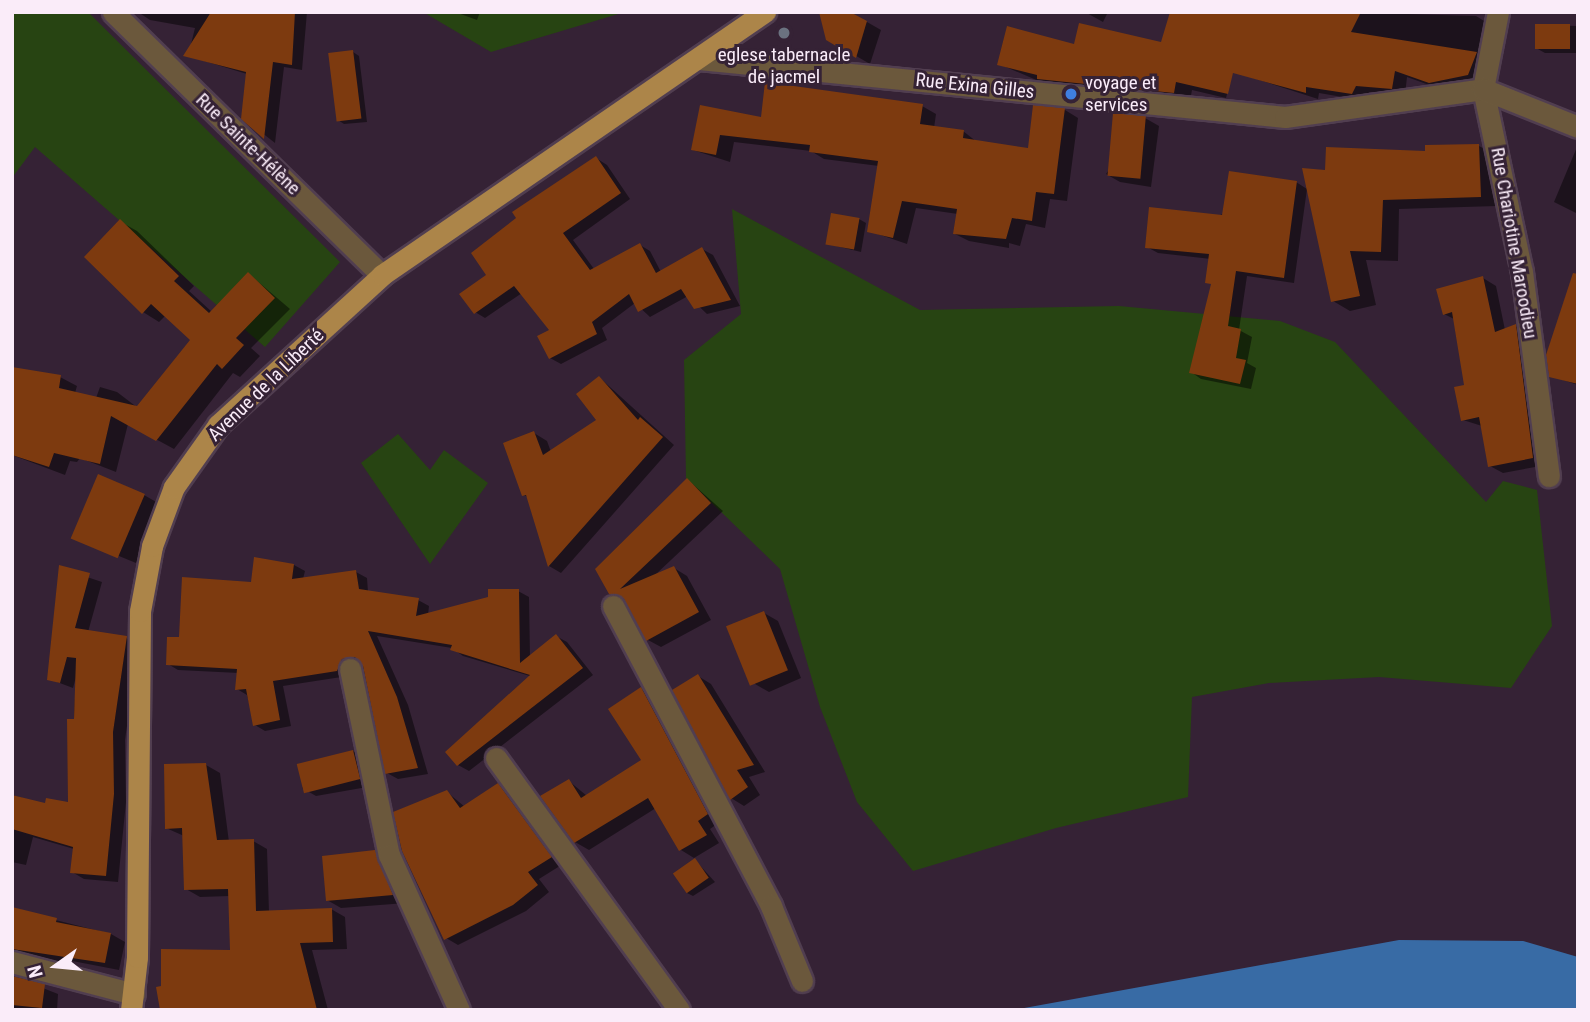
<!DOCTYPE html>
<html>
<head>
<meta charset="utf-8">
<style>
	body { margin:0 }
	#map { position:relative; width:1590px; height:1022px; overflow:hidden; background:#352235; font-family:"Roboto Condensed",sans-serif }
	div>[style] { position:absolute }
	.green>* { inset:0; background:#274412 }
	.water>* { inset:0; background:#386ba5 }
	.shadow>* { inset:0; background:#0007 }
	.building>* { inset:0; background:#7d3a0f; transform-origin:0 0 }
	.roads { filter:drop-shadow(2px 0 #513e50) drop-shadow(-2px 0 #513e50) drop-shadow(0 2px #513e50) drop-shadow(0 -2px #513e50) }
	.minor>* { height:21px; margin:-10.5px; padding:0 10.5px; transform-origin:10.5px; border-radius:10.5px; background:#6b583c }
	.major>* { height:21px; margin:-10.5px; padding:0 10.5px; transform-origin:10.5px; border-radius:10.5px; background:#ac8549 }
	.dots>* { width:19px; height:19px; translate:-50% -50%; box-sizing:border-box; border:4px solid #352235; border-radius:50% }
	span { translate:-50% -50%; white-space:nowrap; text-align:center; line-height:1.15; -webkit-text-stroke:6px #352235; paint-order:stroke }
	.poi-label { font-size:19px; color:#faecf9 }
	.left { translate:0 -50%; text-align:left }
	.street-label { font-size:19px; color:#faecf9 }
	.frame { position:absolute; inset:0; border:14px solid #faecf9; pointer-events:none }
	.north { position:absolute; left:21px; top:931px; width:70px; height:70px; -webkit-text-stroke:5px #352235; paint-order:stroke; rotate:255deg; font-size:19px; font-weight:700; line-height:28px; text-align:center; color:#faecf9 }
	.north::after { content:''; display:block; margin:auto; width:24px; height:32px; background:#faecf9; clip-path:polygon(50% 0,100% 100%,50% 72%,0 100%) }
</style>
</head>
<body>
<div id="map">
	<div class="green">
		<i style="clip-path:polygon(12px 12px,88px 12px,340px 262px,265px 347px,35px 147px,12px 178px)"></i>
		<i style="clip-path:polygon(423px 12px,625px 12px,491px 52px)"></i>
		<i style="clip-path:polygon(732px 209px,920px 310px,1119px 306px,1280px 321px,1335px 342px,1486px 502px,1503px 481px,1537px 490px,1552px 626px,1511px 688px,1379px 677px,1269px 683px,1192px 697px,1188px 797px,1056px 828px,913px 871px,857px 802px,820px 707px,780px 569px,686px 478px,684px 360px,741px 314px)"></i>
		<i style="clip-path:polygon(398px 434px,430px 470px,444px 450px,488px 483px,430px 564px,361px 463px)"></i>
	</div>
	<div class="water">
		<i style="clip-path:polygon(1399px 940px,1523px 941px,1578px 957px,1578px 1010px,1013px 1010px)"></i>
	</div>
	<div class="shadow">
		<i style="clip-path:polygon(138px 12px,307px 12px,302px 70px,284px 67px,275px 143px,243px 118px,247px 74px,188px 56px,195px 28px,150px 20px)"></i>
		<i style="clip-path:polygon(455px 12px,480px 12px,477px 20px)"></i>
		<i style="clip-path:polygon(1085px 12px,1108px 12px,1103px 22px)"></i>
		<i style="clip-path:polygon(1339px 12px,1476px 16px,1489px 24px,1481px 82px,1443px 90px,1407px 77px,1405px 95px,1369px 92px,1366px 101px,1319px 93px,1318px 99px,1238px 73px)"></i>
		<i style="clip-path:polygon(867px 22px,881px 30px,870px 64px,827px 39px)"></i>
		<i style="clip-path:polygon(1245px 25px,1226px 98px,1192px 90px,1190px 101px,1055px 88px,999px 64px,1167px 70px)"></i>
		<i style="clip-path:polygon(1537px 25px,1578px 26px,1578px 53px,1545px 53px,1536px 48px)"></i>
		<i style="clip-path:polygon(353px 52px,359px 56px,367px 122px,344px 124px,338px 120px)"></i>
		<i style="clip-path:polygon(922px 106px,936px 114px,934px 128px,963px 131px,977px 142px,1029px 150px,1035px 107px,1065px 110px,1078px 118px,1067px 201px,1050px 199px,1045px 228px,1026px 224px,1020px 246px,1009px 243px,1009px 248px,969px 241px,955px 234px,958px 214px,916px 208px,907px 244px,869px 231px,879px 166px,824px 159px,811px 151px,734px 142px,730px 162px,693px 150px,701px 107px,763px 120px)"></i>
		<i style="clip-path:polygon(1145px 118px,1159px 126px,1151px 187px,1120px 182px,1106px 174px)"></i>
		<i style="clip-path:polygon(1479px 146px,1496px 155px,1497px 206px,1399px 209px,1398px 261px,1366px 260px,1376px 305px,1350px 311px,1333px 301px,1327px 171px)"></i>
		<i style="clip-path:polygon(1577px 147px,1578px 148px,1578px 214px,1554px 202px)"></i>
		<i style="clip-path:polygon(596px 158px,607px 165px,630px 199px,573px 240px,594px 269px,640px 245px,650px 251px,661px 272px,702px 249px,713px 255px,740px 306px,707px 314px,688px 296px,650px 317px,635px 303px,602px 328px,607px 340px,561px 364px,550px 358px,552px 330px,522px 293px,485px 318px,475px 312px,488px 276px)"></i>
		<i style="clip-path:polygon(1296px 182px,1307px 189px,1294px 283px,1247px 276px,1239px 330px,1252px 337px,1247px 363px,1256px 368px,1251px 389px,1201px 379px,1191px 372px,1213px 285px,1211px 259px,1158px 253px,1147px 247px)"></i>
		<i style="clip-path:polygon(859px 219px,866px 223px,861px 252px,828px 244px)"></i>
		<i style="clip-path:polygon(121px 222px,137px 231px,194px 286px,189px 291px,212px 312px,249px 274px,290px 309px,251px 348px,260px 356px,240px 377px,233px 373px,174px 449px,128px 424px,116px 472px,80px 458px,77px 462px,70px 461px,65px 475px,12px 455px,60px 377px,77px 386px,75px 393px,96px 398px,100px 387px,117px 392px,138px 408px,193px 340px,166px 315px,159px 322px,143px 312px)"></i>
		<i style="clip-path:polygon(1483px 278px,1496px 286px,1505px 330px,1515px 326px,1528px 333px,1546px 465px,1503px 473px,1490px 466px,1482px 426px,1463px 420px,1466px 386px,1456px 320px,1444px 314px)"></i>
		<i style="clip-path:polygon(1578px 315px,1578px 385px,1551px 376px)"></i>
		<i style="clip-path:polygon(600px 378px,674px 445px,561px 573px,549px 566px,529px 498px,524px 495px,534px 433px,547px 441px,551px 452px,599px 420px)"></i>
		<i style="clip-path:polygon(688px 480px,723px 511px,654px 576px,674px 568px,687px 576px,711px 620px,661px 647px,648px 640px,627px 601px,610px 593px)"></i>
		<i style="clip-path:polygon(144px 495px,158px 503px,136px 563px,80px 540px)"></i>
		<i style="clip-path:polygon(294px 565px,305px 571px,303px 579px,356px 572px,367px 578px,368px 592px,418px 600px,429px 606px,428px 615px,518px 591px,529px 597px,530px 657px,556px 636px,567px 642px,593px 675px,469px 771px,458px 765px,530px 676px,463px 656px,452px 648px,377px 636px,408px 705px,428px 774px,398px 779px,387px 773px,362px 662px,353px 664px,348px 676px,283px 686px,291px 726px,265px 731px,255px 725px,247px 695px,237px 689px,239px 673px,178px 670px,168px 664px,181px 639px,252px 584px)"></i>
		<i style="clip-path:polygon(60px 568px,102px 582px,88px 632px,126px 638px,138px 645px,125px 740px,126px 802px,118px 882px,84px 879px,72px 872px,74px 849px,33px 837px,26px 865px,12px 862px,12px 795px,47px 805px,70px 804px,76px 677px,73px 688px,49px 679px)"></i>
		<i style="clip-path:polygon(764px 613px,778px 621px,801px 678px,769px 692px,755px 684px)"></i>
		<i style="clip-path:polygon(698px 676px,711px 684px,765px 772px,749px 777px,760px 795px,744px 806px,731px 798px)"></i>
		<i style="clip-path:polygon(641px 689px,654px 697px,720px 822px,710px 829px,719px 843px,694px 858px,681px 850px,656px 808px,589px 850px,575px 842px,569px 781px,587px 796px,644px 761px)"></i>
		<i style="clip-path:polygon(353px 751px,367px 760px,373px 786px,316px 796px,302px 788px)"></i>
		<i style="clip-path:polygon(206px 765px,220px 773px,229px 842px,253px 841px,267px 849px,269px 912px,331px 909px,345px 917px,347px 949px,312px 950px,328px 1010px,161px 1010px,232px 951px,230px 896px,200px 897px,186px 889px,184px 836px,166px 828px)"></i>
		<i style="clip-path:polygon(498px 785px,510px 792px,563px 864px,539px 879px,549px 892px,526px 911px,458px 945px,446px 938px,447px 792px,465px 807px)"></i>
		<i style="clip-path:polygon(374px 852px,388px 860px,406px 903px,341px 908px,327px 900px)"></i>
		<i style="clip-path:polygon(695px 860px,715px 882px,693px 896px,687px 893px)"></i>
		<i style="clip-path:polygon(12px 909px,111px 934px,125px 942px,119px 970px,62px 959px,61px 964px,16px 961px,15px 977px,58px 994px,57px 1010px,12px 1010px)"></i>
	</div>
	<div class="building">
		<i style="clip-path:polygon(211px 12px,295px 12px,292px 65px,273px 62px,264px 139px,241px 119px,246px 72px,183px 56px)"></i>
		<i style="clip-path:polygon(819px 12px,850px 12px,867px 21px,856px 58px,826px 40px)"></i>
		<i style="clip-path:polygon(1170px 12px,1361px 12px,1351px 32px,1477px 52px,1468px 75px,1429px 83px,1395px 71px,1392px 89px,1356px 86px,1352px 94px,1306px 87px,1306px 93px,1233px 73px,1228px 94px,1176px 82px,1174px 93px,1037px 79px,1037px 75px,997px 65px,1007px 26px,1074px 44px,1079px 23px,1161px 42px)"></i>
		<i style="left:1535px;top:24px;width:35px;height:25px"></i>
		<i style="left:353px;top:50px;width:69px;height:25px;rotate:83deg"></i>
		<i style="clip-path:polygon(765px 82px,923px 104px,920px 124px,964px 130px,963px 138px,1028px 148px,1033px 105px,1065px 108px,1054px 194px,1036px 192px,1032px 221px,1012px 218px,1006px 239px,953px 234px,957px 209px,902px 201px,893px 238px,867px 232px,878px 161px,809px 152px,810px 145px,720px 135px,716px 155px,691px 150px,700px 105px,761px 117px)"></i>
		<i style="left:1113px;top:113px;width:33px;height:63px;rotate:5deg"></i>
		<i style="clip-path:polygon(1479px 144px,1481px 197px,1383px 200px,1381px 252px,1350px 251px,1360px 296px,1331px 302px,1302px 168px,1325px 170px,1326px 147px,1425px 151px,1425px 145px)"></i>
		<i style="clip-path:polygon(596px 156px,621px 193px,563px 233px,590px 270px,640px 243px,656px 273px,702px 247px,731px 300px,694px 309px,681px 289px,638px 312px,629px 294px,592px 322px,597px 334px,549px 359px,537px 336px,549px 330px,514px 286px,474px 314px,459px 294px,486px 275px,471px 253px,516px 218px,512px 212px)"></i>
		<i style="clip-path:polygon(1229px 171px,1297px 181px,1284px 278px,1236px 271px,1228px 326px,1241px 329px,1236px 358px,1246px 360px,1240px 384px,1189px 373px,1211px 284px,1205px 283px,1209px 254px,1145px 248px,1149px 207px,1222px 215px)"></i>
		<i style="left:831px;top:213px;width:29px;height:32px;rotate:10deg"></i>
		<i style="clip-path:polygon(120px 219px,179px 276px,174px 281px,209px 313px,248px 272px,275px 298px,236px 338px,244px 345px,222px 369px,217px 364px,156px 441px,111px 416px,100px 464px,54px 453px,49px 467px,12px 455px,12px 367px,61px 375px,59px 388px,137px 406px,190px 340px,151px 304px,142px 314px,84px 257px)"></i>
		<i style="clip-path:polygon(1573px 273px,1578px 274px,1578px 384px,1549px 377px,1546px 355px)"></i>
		<i style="clip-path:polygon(1483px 276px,1495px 332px,1516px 324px,1533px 458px,1488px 467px,1479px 417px,1461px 421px,1454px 387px,1464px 385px,1452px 312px,1443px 315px,1436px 289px)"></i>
		<i style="clip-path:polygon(599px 376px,638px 420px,640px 417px,663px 437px,548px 567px,526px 495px,522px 496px,503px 443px,534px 431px,543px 455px,596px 420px,576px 394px)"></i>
		<i style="left:98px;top:474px;width:51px;height:70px;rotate:23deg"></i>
		<i style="clip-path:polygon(687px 478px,711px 503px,620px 589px,674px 566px,699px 612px,646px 641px,624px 599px,609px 594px,595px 569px)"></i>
		<i style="clip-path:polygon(254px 557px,294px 564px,292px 579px,356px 570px,359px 589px,419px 598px,416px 616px,488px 597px,488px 589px,519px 589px,520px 663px,556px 634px,583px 668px,457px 766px,445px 752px,530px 675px,450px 650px,452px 645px,368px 631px,397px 697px,418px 768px,385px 774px,363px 666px,355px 657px,342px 659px,337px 671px,273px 681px,280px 720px,253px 726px,246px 689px,235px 690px,237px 669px,166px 665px,167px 637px,179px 637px,182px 577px,251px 582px)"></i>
		<i style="clip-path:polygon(59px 565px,90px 573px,75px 628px,127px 636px,113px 732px,114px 794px,106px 876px,70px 873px,73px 847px,12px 829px,12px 795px,45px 803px,46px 798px,68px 802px,67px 719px,74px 719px,76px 658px,67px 657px,60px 683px,47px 680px)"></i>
		<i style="left:764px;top:611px;width:64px;height:41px;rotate:68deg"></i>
		<i style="clip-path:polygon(698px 674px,754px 765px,737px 770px,748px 787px,730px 800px,672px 690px)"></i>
		<i style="clip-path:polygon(641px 687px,708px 814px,698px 821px,707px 835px,679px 851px,648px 798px,574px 843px,540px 796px,569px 779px,581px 798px,641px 760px,608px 709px)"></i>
		<i style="left:353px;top:750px;width:30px;height:58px;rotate:76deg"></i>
		<i style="clip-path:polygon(206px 763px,217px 840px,254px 839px,256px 911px,332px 908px,333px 942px,300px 943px,317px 1010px,160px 1010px,156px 987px,161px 986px,161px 949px,230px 950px,228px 889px,184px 890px,182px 828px,165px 829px,164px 764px)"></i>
		<i style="clip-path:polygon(498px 783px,552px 857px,528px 872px,538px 885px,513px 905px,444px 940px,402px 851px,393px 812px,447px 790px,460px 808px)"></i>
		<i style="clip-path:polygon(375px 850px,393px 895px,326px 901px,322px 856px)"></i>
		<i style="left:695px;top:858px;width:24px;height:27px;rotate:55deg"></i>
		<i style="clip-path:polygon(12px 907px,57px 918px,56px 922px,111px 933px,105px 963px,12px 949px)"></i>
		<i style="clip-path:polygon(12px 976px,45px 984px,42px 1008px,12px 1005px)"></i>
	</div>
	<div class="roads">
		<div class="minor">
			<i style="left:113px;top:12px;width:376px;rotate:44.4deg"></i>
			<i style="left:1498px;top:12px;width:78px;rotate:101deg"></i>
			<i style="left:1483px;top:89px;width:187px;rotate:78deg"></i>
			<i style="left:1522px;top:272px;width:206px;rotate:82.5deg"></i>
			<i style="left:699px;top:59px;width:589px;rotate:5.65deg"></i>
			<i style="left:1285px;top:117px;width:200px;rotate:-8deg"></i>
			<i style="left:1483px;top:89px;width:102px;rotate:21.8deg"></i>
			<i style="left:613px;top:606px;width:339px;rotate:62.2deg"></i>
			<i style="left:771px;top:906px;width:81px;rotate:67.5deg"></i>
			<i style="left:350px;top:669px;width:190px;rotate:78.2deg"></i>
			<i style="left:389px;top:855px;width:170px;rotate:65.7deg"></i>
			<i style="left:496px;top:758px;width:311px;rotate:54deg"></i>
			<i style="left:12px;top:962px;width:126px;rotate:14.7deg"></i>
		</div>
		<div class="major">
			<i style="left:131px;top:1010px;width:53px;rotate:-83.5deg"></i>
			<i style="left:137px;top:957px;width:346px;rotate:-89.5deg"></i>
			<i style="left:140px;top:611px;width:66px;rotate:-79.5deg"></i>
			<i style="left:152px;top:546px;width:63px;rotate:-69.6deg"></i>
			<i style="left:174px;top:487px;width:76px;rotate:-54.6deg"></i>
			<i style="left:218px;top:425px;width:222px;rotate:-42.4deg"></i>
			<i style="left:382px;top:275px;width:465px;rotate:-34.5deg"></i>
		</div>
	</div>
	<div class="dots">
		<i style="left:784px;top:33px;background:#6b7280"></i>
		<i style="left:1071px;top:94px;background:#3f7fe0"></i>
	</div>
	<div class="poi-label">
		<span style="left:784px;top:66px">eglese tabernacle<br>de jacmel</span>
		<span class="left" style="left:1085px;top:94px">voyage et<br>services</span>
	</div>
	<div class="street-label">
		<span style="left:975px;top:86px;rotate:6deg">Rue Exina Gilles</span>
		<span style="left:248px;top:144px;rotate:44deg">Rue Sainte-Hélène</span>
		<span style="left:1514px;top:243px;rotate:80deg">Rue Chariotine Maroodieu</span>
		<span style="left:266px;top:385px;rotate:-44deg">Avenue de la Liberté</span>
	</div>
	<div class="frame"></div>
	<div class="north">N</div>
</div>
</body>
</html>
